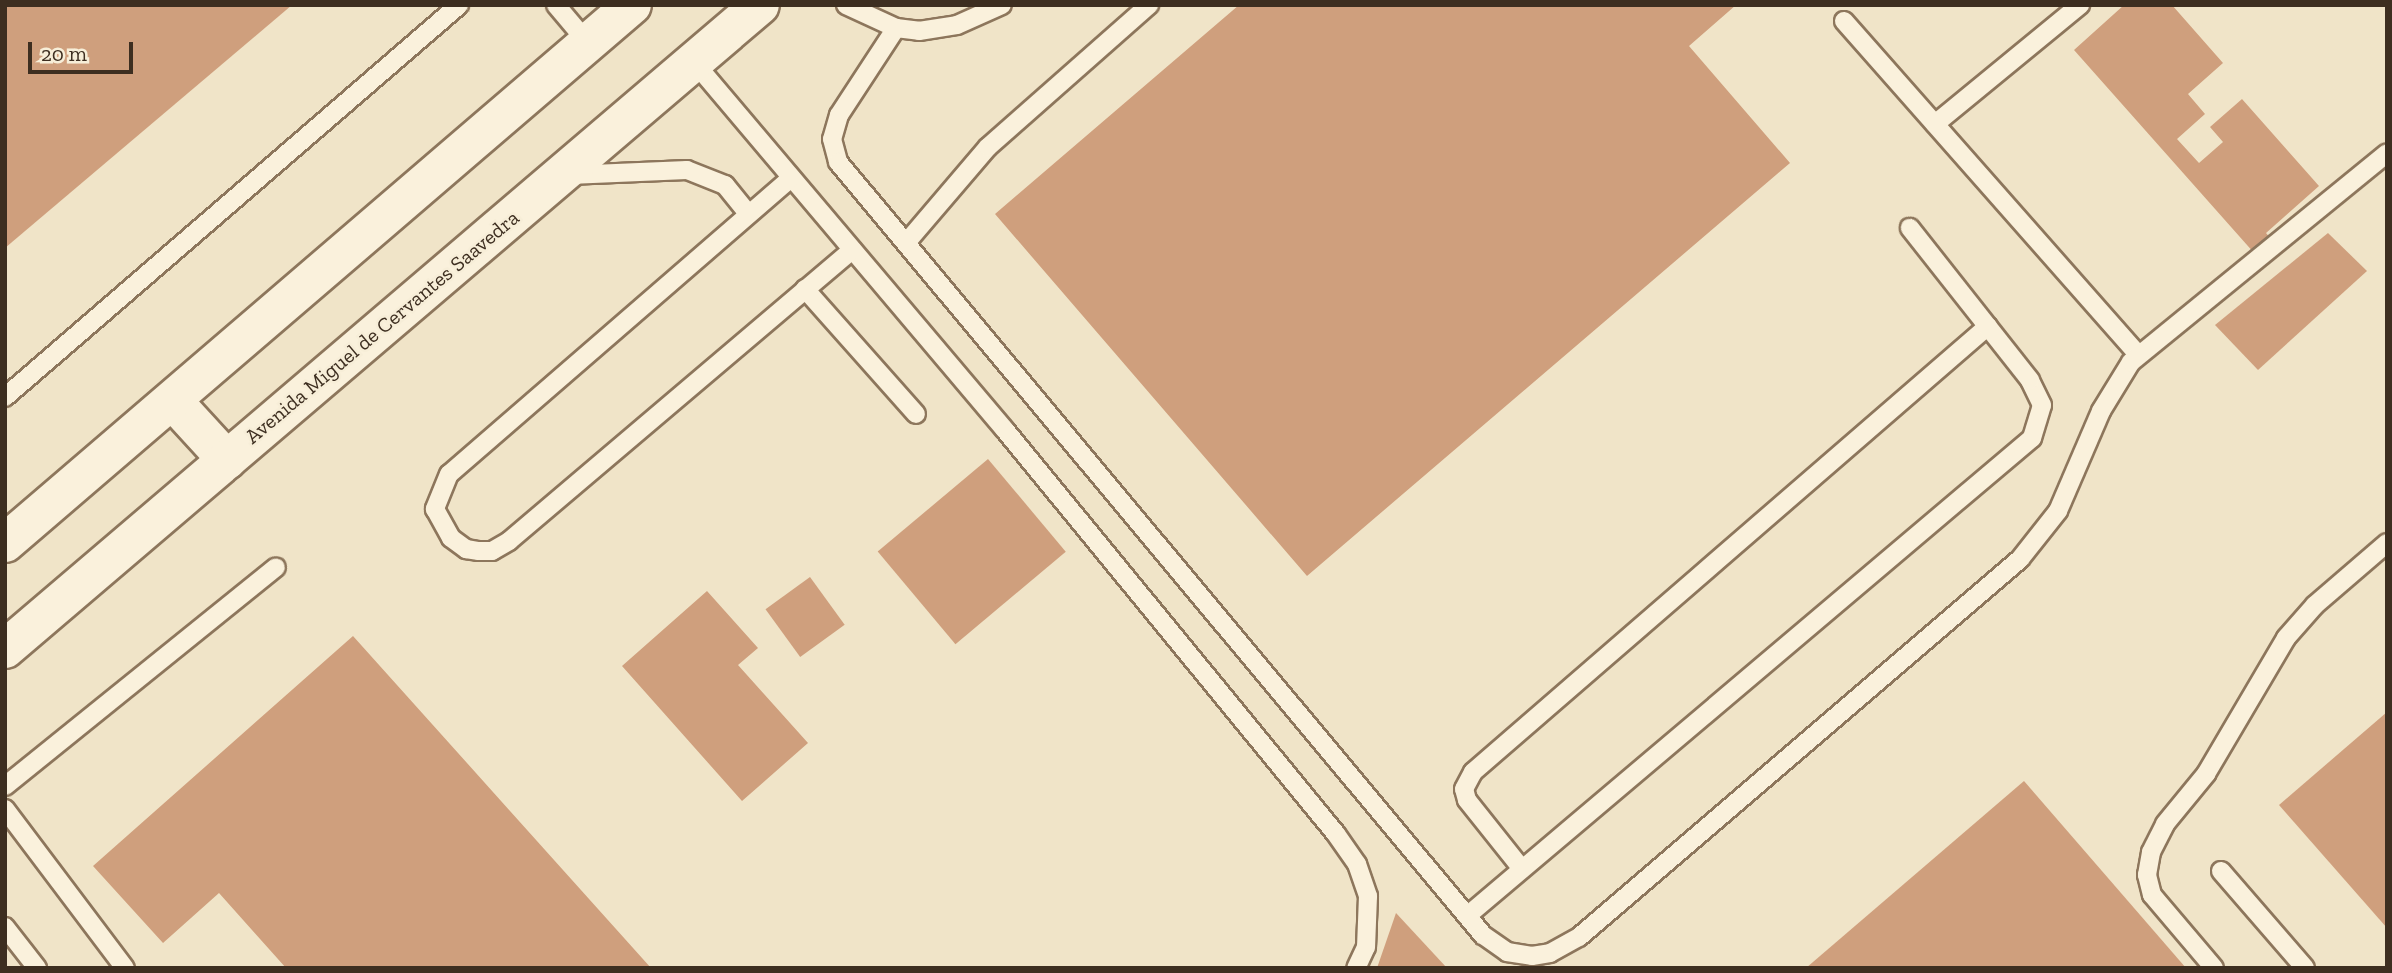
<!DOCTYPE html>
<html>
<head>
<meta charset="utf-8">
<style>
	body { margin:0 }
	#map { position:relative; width:2392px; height:973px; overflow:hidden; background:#f0e4c8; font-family:"Zilla Slab",serif }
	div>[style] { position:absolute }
	.building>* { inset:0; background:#cf9f7d; transform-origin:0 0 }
	.roads { filter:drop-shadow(2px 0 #8d765c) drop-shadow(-2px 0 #8d765c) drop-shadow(0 2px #8d765c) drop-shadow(0 -2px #8d765c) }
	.lane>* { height:18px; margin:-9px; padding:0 9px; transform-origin:9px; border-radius:9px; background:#faf1dc }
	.secondary>* { height:38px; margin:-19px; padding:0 19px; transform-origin:19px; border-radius:19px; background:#faf1dc }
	span { translate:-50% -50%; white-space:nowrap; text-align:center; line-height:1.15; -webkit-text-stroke:5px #f7eed8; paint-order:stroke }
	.street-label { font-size:21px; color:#3d2e20 }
	.frame { position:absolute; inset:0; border:7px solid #3d2e20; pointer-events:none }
	.scale { position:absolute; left:28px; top:42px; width:105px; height:32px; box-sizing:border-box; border:4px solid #3d2e20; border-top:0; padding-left:9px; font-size:21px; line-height:24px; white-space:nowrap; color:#3d2e20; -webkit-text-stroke:5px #f7eed8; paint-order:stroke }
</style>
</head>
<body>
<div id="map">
	<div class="building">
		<i style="clip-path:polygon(5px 5px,292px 5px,5px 248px)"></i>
		<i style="clip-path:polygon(1239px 5px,1736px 5px,1689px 46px,1790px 163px,1307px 576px,995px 214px)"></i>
		<i style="clip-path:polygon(2124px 5px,2172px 5px,2223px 63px,2188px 94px,2205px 114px,2177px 139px,2199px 163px,2223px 142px,2210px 127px,2242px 99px,2319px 186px,2266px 233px,2271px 239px,2255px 254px,2074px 50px)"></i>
		<i style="clip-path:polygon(2328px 233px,2367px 271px,2258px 370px,2215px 325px)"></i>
		<i style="left:988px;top:459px;width:121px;height:144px;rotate:50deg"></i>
		<i style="left:810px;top:577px;width:59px;height:55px;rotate:54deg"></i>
		<i style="clip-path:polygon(707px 591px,758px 648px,738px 665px,808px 743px,742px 801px,622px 666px)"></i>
		<i style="clip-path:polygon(353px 636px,651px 968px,286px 968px,219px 893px,163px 943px,93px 866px)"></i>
		<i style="clip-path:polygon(2387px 712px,2387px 928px,2279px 805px)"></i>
		<i style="clip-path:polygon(2024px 781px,2186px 968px,1806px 968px)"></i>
		<i style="clip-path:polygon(1396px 913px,1447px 968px,1377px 968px)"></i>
	</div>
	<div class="roads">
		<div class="lane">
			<i style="left:556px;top:5px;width:50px;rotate:49.9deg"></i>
			<i style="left:846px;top:5px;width:55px;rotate:24.7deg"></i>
			<i style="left:896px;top:28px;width:23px;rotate:7deg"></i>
			<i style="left:919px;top:31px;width:38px;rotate:-9deg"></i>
			<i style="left:957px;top:25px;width:49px;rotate:-24deg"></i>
			<i style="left:1844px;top:21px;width:444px;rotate:48.6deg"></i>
			<i style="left:896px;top:28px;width:104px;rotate:123.2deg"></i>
			<i style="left:839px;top:115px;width:25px;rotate:106deg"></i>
			<i style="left:832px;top:139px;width:24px;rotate:75deg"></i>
			<i style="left:838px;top:162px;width:1007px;rotate:50.16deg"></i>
			<i style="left:1483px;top:935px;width:29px;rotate:35deg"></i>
			<i style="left:1507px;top:952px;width:25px;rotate:9deg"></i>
			<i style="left:1532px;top:956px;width:18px;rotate:-9deg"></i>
			<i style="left:1550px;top:953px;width:33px;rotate:-29deg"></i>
			<i style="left:1579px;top:937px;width:581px;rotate:-40.6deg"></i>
			<i style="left:2020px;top:559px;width:61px;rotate:-51.6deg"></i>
			<i style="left:2058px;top:511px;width:109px;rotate:-66.7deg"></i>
			<i style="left:2101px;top:411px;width:57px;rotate:-58.5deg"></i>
			<i style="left:2131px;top:362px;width:330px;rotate:-39.2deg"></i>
			<i style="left:694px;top:62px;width:482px;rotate:49.8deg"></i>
			<i style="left:1005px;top:430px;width:522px;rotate:50.67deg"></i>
			<i style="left:1336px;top:834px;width:37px;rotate:55deg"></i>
			<i style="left:1357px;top:864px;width:34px;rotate:71deg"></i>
			<i style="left:1368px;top:896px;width:51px;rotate:92.2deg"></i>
			<i style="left:1366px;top:947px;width:23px;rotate:115deg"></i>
			<i style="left:1935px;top:124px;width:188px;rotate:-39.4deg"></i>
			<i style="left:569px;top:175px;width:118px;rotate:-2.4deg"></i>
			<i style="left:687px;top:170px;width:41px;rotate:21.5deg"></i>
			<i style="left:725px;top:185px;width:36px;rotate:51deg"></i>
			<i style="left:791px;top:178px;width:452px;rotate:139.1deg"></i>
			<i style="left:449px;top:474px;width:38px;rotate:112deg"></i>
			<i style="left:435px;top:509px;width:33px;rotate:61deg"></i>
			<i style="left:451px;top:538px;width:19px;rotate:36deg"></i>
			<i style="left:466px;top:549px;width:13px;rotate:9deg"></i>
			<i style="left:479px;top:551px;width:13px"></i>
			<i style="left:492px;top:551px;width:20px;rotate:-30deg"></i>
			<i style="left:509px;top:541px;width:450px;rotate:-40.3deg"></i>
			<i style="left:906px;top:243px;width:126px;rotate:-49.5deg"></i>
			<i style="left:988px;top:147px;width:215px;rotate:-41.4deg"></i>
			<i style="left:805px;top:289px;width:167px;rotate:48.4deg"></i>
			<i style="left:5px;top:397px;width:600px;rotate:-40.81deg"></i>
			<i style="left:5px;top:786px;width:348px;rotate:-38.9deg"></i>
			<i style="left:5px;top:809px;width:199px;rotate:53deg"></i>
			<i style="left:1522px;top:869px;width:88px;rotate:-128.6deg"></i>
			<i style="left:1467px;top:800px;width:11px;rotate:-105deg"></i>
			<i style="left:1464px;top:789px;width:19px;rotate:-62deg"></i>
			<i style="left:1473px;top:772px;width:681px;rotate:-40.89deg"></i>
			<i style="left:2221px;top:871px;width:128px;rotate:49.1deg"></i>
			<i style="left:1467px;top:916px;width:740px;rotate:-40.23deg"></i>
			<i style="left:2032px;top:438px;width:34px;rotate:-73deg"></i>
			<i style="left:2042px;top:405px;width:28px;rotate:-116deg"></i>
			<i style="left:2030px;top:380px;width:194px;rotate:-128.3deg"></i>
			<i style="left:5px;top:927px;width:52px;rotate:52deg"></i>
			<i style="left:2214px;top:968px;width:96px;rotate:-130.3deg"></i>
			<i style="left:2152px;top:895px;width:21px;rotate:-104deg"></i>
			<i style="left:2147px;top:875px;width:23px;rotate:-80deg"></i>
			<i style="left:2151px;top:852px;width:31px;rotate:-63deg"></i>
			<i style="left:2165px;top:824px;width:65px;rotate:-50.6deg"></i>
			<i style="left:2206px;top:774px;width:158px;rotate:-59.5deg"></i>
			<i style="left:2286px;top:638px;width:44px;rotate:-48.7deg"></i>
			<i style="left:2315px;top:605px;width:95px;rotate:-40.7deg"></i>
		</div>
		<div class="secondary">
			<i style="left:173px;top:401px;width:80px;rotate:47.5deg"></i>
			<i style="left:5px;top:543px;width:826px;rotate:-40.63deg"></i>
			<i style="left:5px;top:649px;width:992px;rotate:-40.46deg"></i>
		</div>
	</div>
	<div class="street-label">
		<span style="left:382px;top:327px;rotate:-40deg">Avenida Miguel de Cervantes Saavedra</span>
	</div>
	<div class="frame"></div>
	<div class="scale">20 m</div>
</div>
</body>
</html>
